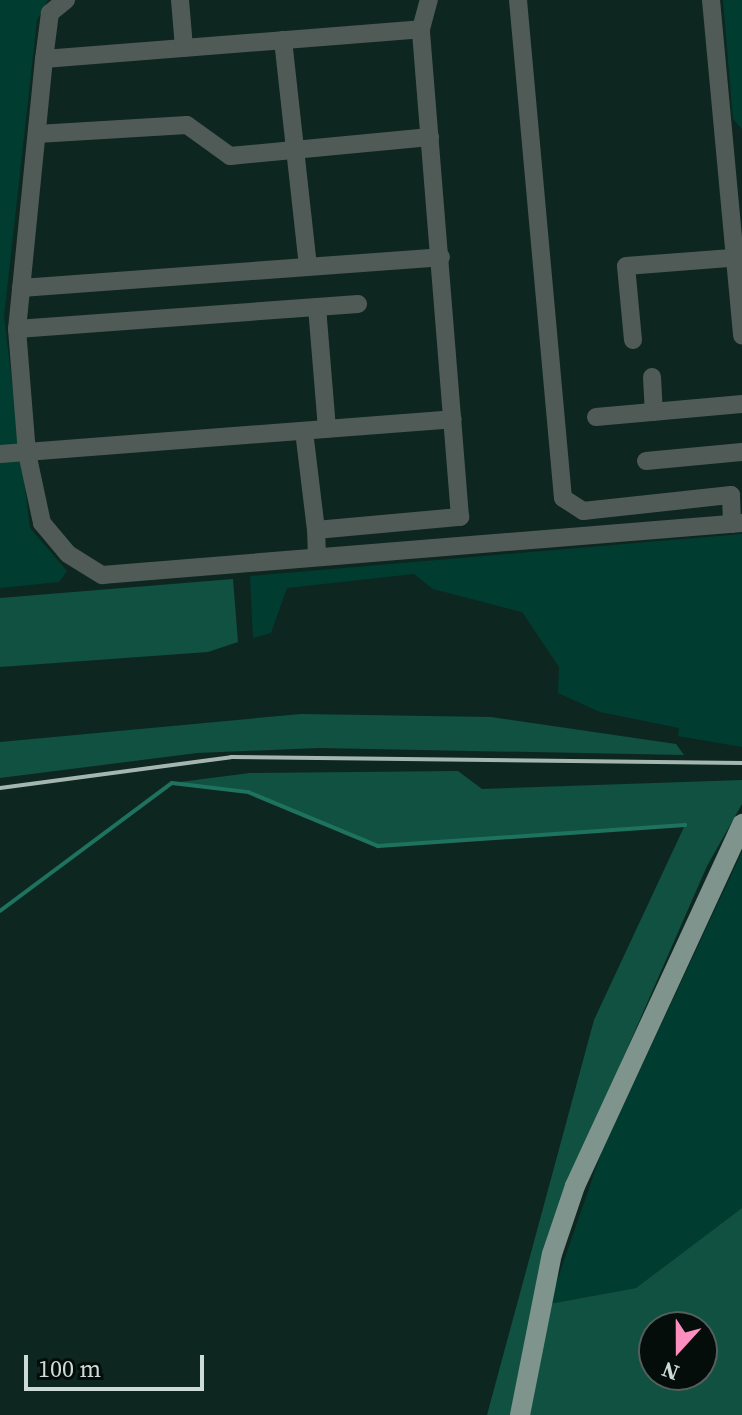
<!DOCTYPE html>
<html>
<head>
<meta charset="utf-8">
<style>
	body { margin:0 }
	#map { position:relative; width:742px; height:1415px; overflow:hidden; background:#0e2620; font-family:"Source Serif 4",serif }
	div>[style] { position:absolute }
	.green>* { inset:0; background:#003d30 }
	.forest>* { inset:0; background:#105142 }
	.stream>* { height:4px; margin:-2px; padding:0 2px; transform-origin:2px; border-radius:2px; background:#1e735f }
	.minor>* { height:18px; margin:-9px; padding:0 9px; transform-origin:9px; border-radius:9px; background:#505b57 }
	.major>* { height:20px; margin:-10px; padding:0 10px; transform-origin:10px; border-radius:10px; background:#7e948d }
	.rail>* { height:4px; margin:-2px; padding:0 2px; transform-origin:2px; border-radius:2px; background:#a5b6b0 }
	span { translate:-50% -50%; white-space:nowrap; text-align:center; line-height:1.15; -webkit-text-stroke:8px #040d0a; paint-order:stroke }
	.north { position:absolute; left:638px; top:1311px; width:80px; height:80px; box-sizing:border-box; background:#040d0a; border:2px solid #545f5c; border-radius:50%; rotate:201deg; font-size:22px; font-weight:700; line-height:32px; text-align:center; color:#cddbd6 }
	.north::after { content:''; display:block; margin:auto; width:28px; height:36px; background:#fd8ebe; clip-path:polygon(50% 0,100% 100%,50% 72%,0 100%) }
	.scale { position:absolute; left:24px; top:1355px; width:180px; height:36px; box-sizing:border-box; border:4px solid #cddbd6; border-top:0; padding-left:10px; font-size:24px; line-height:28px; white-space:nowrap; color:#cddbd6; -webkit-text-stroke:6px #040d0a; paint-order:stroke }
</style>
</head>
<body>
<div id="map">
	<div class="green">
		<i style="clip-path:polygon(0 0,48px 0,37px 20px,4px 317px,30px 528px,67px 571px,59px 582px,0 588px)"></i>
		<i style="clip-path:polygon(723px 0,742px 0,742px 129px,733px 119px)"></i>
		<i style="clip-path:polygon(742px 534px,742px 747px,678px 736px,679px 728px,600px 712px,558px 693px,559px 667px,522px 612px,433px 589px,414px 574px,287px 588px,271px 633px,253px 638px,250px 576px)"></i>
		<i style="clip-path:polygon(742px 852px,742px 1208px,636px 1288px,549px 1304px,602px 1151px)"></i>
	</div>
	<div class="forest">
		<i style="clip-path:polygon(233px 579px,238px 642px,208px 652px,0 667px,0 598px)"></i>
		<i style="clip-path:polygon(301px 714px,491px 717px,676px 744px,684px 755px,319px 748px,197px 753px,0 778px,0 742px)"></i>
		<i style="clip-path:polygon(458px 771px,482px 789px,742px 780px,742px 804px,707px 866px,565px 1191px,512px 1415px,487px 1415px,594px 1020px,685px 825px,378px 846px,248px 792px,172px 783px,250px 773px)"></i>
		<i style="clip-path:polygon(evenodd,742px 1208px,742px 1415px,529px 1415px,549px 1304px,636px 1288px,742px 1208px,654px 1327px,702px 1327px,702px 1375px,654px 1375px,654px 1327px)"></i>
	</div>
	<div class="stream">
		<i style="left:0;top:911px;width:214px;rotate:-36.7deg"></i>
		<i style="left:172px;top:783px;width:77px;rotate:6.8deg"></i>
		<i style="left:248px;top:792px;width:141px;rotate:22.6deg"></i>
		<i style="left:378px;top:846px;width:308px;rotate:-3.9deg"></i>
	</div>
	<div class="minor">
		<i style="left:66px;top:0;width:21px;rotate:141deg"></i>
		<i style="left:50px;top:13px;width:46px;rotate:97.4deg"></i>
		<i style="left:44px;top:59px;width:378px;rotate:-4.5deg"></i>
		<i style="left:180px;top:0;width:48px;rotate:85.2deg"></i>
		<i style="left:518px;top:0;width:500px;rotate:84.84deg"></i>
		<i style="left:563px;top:498px;width:24px;rotate:33deg"></i>
		<i style="left:583px;top:511px;width:149px;rotate:-6.2deg"></i>
		<i style="left:731px;top:495px;width:29px;rotate:88deg"></i>
		<i style="left:711px;top:0;width:337px;rotate:84.7deg"></i>
		<i style="left:283px;top:40px;width:228px;rotate:83.7deg"></i>
		<i style="left:44px;top:59px;width:271px;rotate:95.7deg"></i>
		<i style="left:17px;top:329px;width:124px;rotate:85.4deg"></i>
		<i style="left:27px;top:453px;width:72px;rotate:77.9deg"></i>
		<i style="left:42px;top:523px;width:40px;rotate:50deg"></i>
		<i style="left:68px;top:554px;width:40px;rotate:32deg"></i>
		<i style="left:102px;top:575px;width:642px;rotate:-4.65deg"></i>
		<i style="left:37px;top:134px;width:150px;rotate:-3.4deg"></i>
		<i style="left:187px;top:125px;width:53px;rotate:35.8deg"></i>
		<i style="left:230px;top:156px;width:201px;rotate:-5.4deg"></i>
		<i style="left:21px;top:288px;width:421px;rotate:-4.2deg"></i>
		<i style="left:317px;top:307px;width:122px;rotate:85.3deg"></i>
		<i style="left:17px;top:329px;width:342px;rotate:-4.2deg"></i>
		<i style="left:633px;top:340px;width:74px;rotate:-95.4deg"></i>
		<i style="left:626px;top:266px;width:116px;rotate:-4.4deg"></i>
		<i style="left:652px;top:377px;width:35px;rotate:87deg"></i>
		<i style="left:596px;top:417px;width:147px;rotate:-5.1deg"></i>
		<i style="left:304px;top:431px;width:100px;rotate:83.1deg"></i>
		<i style="left:0;top:454px;width:454px;rotate:-4.4deg"></i>
		<i style="left:646px;top:461px;width:96px;rotate:-5.4deg"></i>
		<i style="left:317px;top:557px;width:27px;rotate:-92deg"></i>
		<i style="left:316px;top:530px;width:145px;rotate:-5.2deg"></i>
		<i style="left:460px;top:517px;width:490px;rotate:-94.6deg"></i>
		<i style="left:421px;top:29px;width:30px;rotate:-75deg"></i>
	</div>
	<div class="major">
		<i style="left:520px;top:1415px;width:164px;rotate:-78.8deg"></i>
		<i style="left:552px;top:1254px;width:72px;rotate:-71.3deg"></i>
		<i style="left:575px;top:1186px;width:399px;rotate:-65.2deg"></i>
	</div>
	<div class="rail">
		<i style="left:0;top:788px;width:233px;rotate:-7.6deg"></i>
		<i style="left:231px;top:757px;width:511px;rotate:0.67deg"></i>
	</div>
	<div class="north">N</div>
	<div class="scale">100 m</div>
</div>
</body>
</html>
